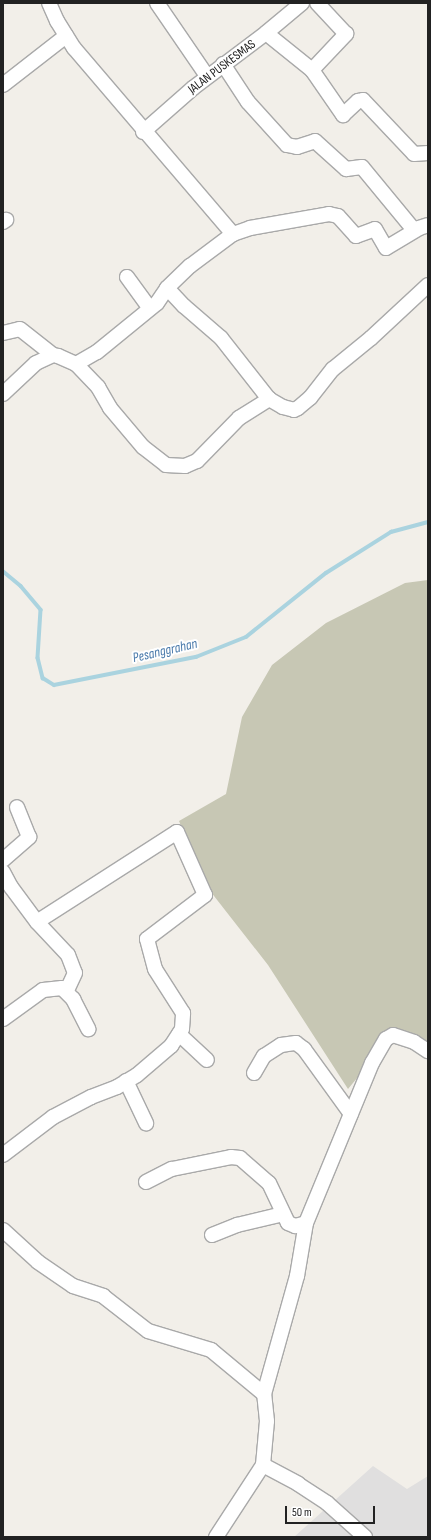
<!DOCTYPE html>
<html>
<head>
<meta charset="utf-8">
<style>
	body { margin:0 }
	#map { position:relative; width:431px; height:1540px; overflow:hidden; background:#f2efe9; font-family:"Sofia Sans Condensed",sans-serif }
	div>[style] { position:absolute }
	.residential>* { inset:0; background:#e0dfdf }
	.construction>* { inset:0; background:#c7c7b4 }
	.stream>* { height:3.5px; margin:-1.75px; padding:0 1.75px; transform-origin:1.75px; border-radius:1.75px; background:#aad3df }
	.roads { filter:drop-shadow(1px 0 #a9a9a9) drop-shadow(-1px 0 #a9a9a9) drop-shadow(0 1px #a9a9a9) drop-shadow(0 -1px #a9a9a9) }
	.minor>* { height:14px; margin:-7px; padding:0 7px; transform-origin:7px; border-radius:7px; background:#fff }
	span { translate:-50% -50%; white-space:nowrap; text-align:center; line-height:1.15; -webkit-text-stroke:4px #fff; paint-order:stroke }
	.street-label { font-size:13px; color:#222 }
	.water-label { font-size:14px; color:#4a7aab; font-style:italic }
	.frame { position:absolute; inset:0; border:4px solid #222; pointer-events:none }
	.scale { position:absolute; left:285px; top:1506px; width:90px; height:18px; box-sizing:border-box; border:2px solid #222; border-top:0; padding-left:5px; font-size:12px; line-height:14px; white-space:nowrap; color:#222; -webkit-text-stroke:3px #fff; paint-order:stroke }
</style>
</head>
<body>
<div id="map">
	<div class="residential">
		<i style="clip-path:polygon(373px 1466px,407px 1489px,428px 1476px,428px 1537px,294px 1537px)"></i>
	</div>
	<div class="construction">
		<i style="clip-path:polygon(428px 580px,428px 1055px,395px 1032px,348px 1089px,268px 965px,207px 887px,179px 821px,226px 794px,242px 717px,272px 665px,326px 623px,405px 583px)"></i>
	</div>
	<div class="stream">
		<i style="left:3px;top:571px;width:23px;rotate:40deg"></i>
		<i style="left:21px;top:586px;width:31px;rotate:50deg"></i>
		<i style="left:41px;top:610px;width:48px;rotate:93.6deg"></i>
		<i style="left:38px;top:658px;width:21px;rotate:76deg"></i>
		<i style="left:43px;top:678px;width:13px;rotate:32deg"></i>
		<i style="left:54px;top:685px;width:145px;rotate:-11.2deg"></i>
		<i style="left:196px;top:657px;width:54px;rotate:-21.8deg"></i>
		<i style="left:246px;top:637px;width:102px;rotate:-38.7deg"></i>
		<i style="left:326px;top:573px;width:77px;rotate:-32.2deg"></i>
		<i style="left:391px;top:532px;width:38px;rotate:-15deg"></i>
	</div>
	<div class="roads">
		<div class="minor">
			<i style="left:49px;top:3px;width:20px;rotate:66deg"></i>
			<i style="left:57px;top:21px;width:32px;rotate:58deg"></i>
			<i style="left:74px;top:48px;width:245px;rotate:49.5deg"></i>
			<i style="left:233px;top:234px;width:18px;rotate:-19deg"></i>
			<i style="left:250px;top:228px;width:80px;rotate:-10deg"></i>
			<i style="left:329px;top:214px;width:9px;rotate:13deg"></i>
			<i style="left:338px;top:216px;width:27px;rotate:48deg"></i>
			<i style="left:356px;top:236px;width:20px;rotate:-20deg"></i>
			<i style="left:375px;top:229px;width:22px;rotate:60deg"></i>
			<i style="left:386px;top:248px;width:39px;rotate:-31deg"></i>
			<i style="left:419px;top:228px;width:9px;rotate:-18deg"></i>
			<i style="left:157px;top:3px;width:88px;rotate:55.6deg"></i>
			<i style="left:271px;top:37px;width:53px;rotate:38.8deg"></i>
			<i style="left:312px;top:70px;width:55px;rotate:55.4deg"></i>
			<i style="left:343px;top:115px;width:21px;rotate:-43deg"></i>
			<i style="left:358px;top:101px;width:5px;rotate:-11deg"></i>
			<i style="left:363px;top:100px;width:74px;rotate:46.6deg"></i>
			<i style="left:414px;top:154px;width:14px;rotate:-4deg"></i>
			<i style="left:223px;top:64px;width:45px;rotate:56.7deg"></i>
			<i style="left:248px;top:102px;width:58px;rotate:47.8deg"></i>
			<i style="left:287px;top:145px;width:10px;rotate:11deg"></i>
			<i style="left:297px;top:147px;width:19px;rotate:-18deg"></i>
			<i style="left:315px;top:141px;width:42px;rotate:42.1deg"></i>
			<i style="left:346px;top:169px;width:16px;rotate:-7deg"></i>
			<i style="left:362px;top:167px;width:82px;rotate:50.5deg"></i>
			<i style="left:312px;top:70px;width:50px;rotate:-46.6deg"></i>
			<i style="left:346px;top:34px;width:42px;rotate:-133.1deg"></i>
			<i style="left:3px;top:85px;width:80px;rotate:-37.9deg"></i>
			<i style="left:143px;top:132px;width:67px;rotate:-41.3deg"></i>
			<i style="left:193px;top:88px;width:91px;rotate:-37deg"></i>
			<i style="left:266px;top:33px;width:47px;rotate:-39.8deg"></i>
			<i style="left:3px;top:222px;width:4px;rotate:-34deg"></i>
			<i style="left:127px;top:277px;width:37px;rotate:54deg"></i>
			<i style="left:167px;top:288px;width:25px;rotate:47deg"></i>
			<i style="left:184px;top:306px;width:49px;rotate:40.9deg"></i>
			<i style="left:221px;top:338px;width:78px;rotate:51.8deg"></i>
			<i style="left:3px;top:333px;width:17px;rotate:-13deg"></i>
			<i style="left:20px;top:329px;width:42px;rotate:38.2deg"></i>
			<i style="left:76px;top:364px;width:24px;rotate:-30deg"></i>
			<i style="left:97px;top:352px;width:77px;rotate:-39.2deg"></i>
			<i style="left:157px;top:303px;width:18px;rotate:-56deg"></i>
			<i style="left:167px;top:288px;width:32px;rotate:-44deg"></i>
			<i style="left:190px;top:266px;width:54px;rotate:-36.7deg"></i>
			<i style="left:3px;top:394px;width:45px;rotate:-43.2deg"></i>
			<i style="left:36px;top:363px;width:19px;rotate:-25deg"></i>
			<i style="left:53px;top:355px;width:5px;rotate:11deg"></i>
			<i style="left:58px;top:356px;width:20px;rotate:24deg"></i>
			<i style="left:76px;top:364px;width:32px;rotate:46deg"></i>
			<i style="left:98px;top:387px;width:24px;rotate:60deg"></i>
			<i style="left:110px;top:408px;width:51px;rotate:49.8deg"></i>
			<i style="left:143px;top:447px;width:29px;rotate:38deg"></i>
			<i style="left:166px;top:465px;width:19px;rotate:3deg"></i>
			<i style="left:185px;top:466px;width:13px;rotate:-23deg"></i>
			<i style="left:197px;top:461px;width:60px;rotate:-45.7deg"></i>
			<i style="left:239px;top:418px;width:36px;rotate:-32deg"></i>
			<i style="left:269px;top:399px;width:16px;rotate:30deg"></i>
			<i style="left:283px;top:407px;width:11px;rotate:15deg"></i>
			<i style="left:294px;top:410px;width:4px;rotate:-27deg"></i>
			<i style="left:298px;top:408px;width:16px;rotate:-40deg"></i>
			<i style="left:310px;top:398px;width:37px;rotate:-52deg"></i>
			<i style="left:333px;top:369px;width:49px;rotate:-39.2deg"></i>
			<i style="left:371px;top:338px;width:78px;rotate:-42.9deg"></i>
			<i style="left:3px;top:860px;width:35px;rotate:-41deg"></i>
			<i style="left:29px;top:837px;width:32px;rotate:-112deg"></i>
			<i style="left:3px;top:872px;width:17px;rotate:62deg"></i>
			<i style="left:11px;top:887px;width:44px;rotate:53.4deg"></i>
			<i style="left:37px;top:922px;width:45px;rotate:46.8deg"></i>
			<i style="left:68px;top:955px;width:19px;rotate:69deg"></i>
			<i style="left:75px;top:973px;width:19px;rotate:115deg"></i>
			<i style="left:3px;top:1019px;width:49px;rotate:-35.9deg"></i>
			<i style="left:43px;top:990px;width:19px;rotate:-6deg"></i>
			<i style="left:62px;top:988px;width:16px;rotate:45deg"></i>
			<i style="left:73px;top:999px;width:34px;rotate:63deg"></i>
			<i style="left:179px;top:1034px;width:38px;rotate:43deg"></i>
			<i style="left:254px;top:1073px;width:20px;rotate:-60deg"></i>
			<i style="left:264px;top:1056px;width:20px;rotate:-33deg"></i>
			<i style="left:281px;top:1045px;width:15px;rotate:-8deg"></i>
			<i style="left:296px;top:1043px;width:10px;rotate:37deg"></i>
			<i style="left:304px;top:1049px;width:80px;rotate:54.1deg"></i>
			<i style="left:126px;top:1081px;width:47px;rotate:64.5deg"></i>
			<i style="left:3px;top:1155px;width:63px;rotate:-37.2deg"></i>
			<i style="left:53px;top:1117px;width:43px;rotate:-27.8deg"></i>
			<i style="left:91px;top:1097px;width:28px;rotate:-21deg"></i>
			<i style="left:117px;top:1087px;width:23px;rotate:-31deg"></i>
			<i style="left:137px;top:1075px;width:45px;rotate:-40.5deg"></i>
			<i style="left:171px;top:1046px;width:20px;rotate:-57deg"></i>
			<i style="left:182px;top:1029px;width:16px;rotate:-86deg"></i>
			<i style="left:183px;top:1013px;width:52px;rotate:-122.5deg"></i>
			<i style="left:155px;top:969px;width:31px;rotate:-105deg"></i>
			<i style="left:147px;top:939px;width:73px;rotate:-37.2deg"></i>
			<i style="left:205px;top:895px;width:69px;rotate:-114deg"></i>
			<i style="left:177px;top:832px;width:166px;rotate:147.3deg"></i>
			<i style="left:146px;top:1182px;width:29px;rotate:-27deg"></i>
			<i style="left:172px;top:1169px;width:60px;rotate:-11.5deg"></i>
			<i style="left:231px;top:1157px;width:9px;rotate:6deg"></i>
			<i style="left:240px;top:1158px;width:38px;rotate:41deg"></i>
			<i style="left:269px;top:1183px;width:44px;rotate:64.6deg"></i>
			<i style="left:288px;top:1223px;width:8px;rotate:23deg"></i>
			<i style="left:295px;top:1226px;width:11px;rotate:-15deg"></i>
			<i style="left:3px;top:1230px;width:47px;rotate:42.4deg"></i>
			<i style="left:38px;top:1262px;width:42px;rotate:34.4deg"></i>
			<i style="left:73px;top:1286px;width:32px;rotate:18deg"></i>
			<i style="left:103px;top:1296px;width:57px;rotate:37.9deg"></i>
			<i style="left:148px;top:1331px;width:66px;rotate:16.8deg"></i>
			<i style="left:211px;top:1350px;width:69px;rotate:39.7deg"></i>
			<i style="left:212px;top:1235px;width:27px;rotate:-22deg"></i>
			<i style="left:237px;top:1225px;width:47px;rotate:-13.4deg"></i>
			<i style="left:263px;top:1465px;width:40px;rotate:28deg"></i>
			<i style="left:298px;top:1484px;width:35px;rotate:33deg"></i>
			<i style="left:327px;top:1503px;width:51px;rotate:41.8deg"></i>
			<i style="left:216px;top:1537px;width:86px;rotate:-56.9deg"></i>
			<i style="left:263px;top:1465px;width:44px;rotate:-84.8deg"></i>
			<i style="left:267px;top:1421px;width:27px;rotate:-96deg"></i>
			<i style="left:264px;top:1394px;width:123px;rotate:-74.4deg"></i>
			<i style="left:297px;top:1276px;width:54px;rotate:-80.4deg"></i>
			<i style="left:306px;top:1223px;width:173px;rotate:-67.6deg"></i>
			<i style="left:372px;top:1063px;width:28px;rotate:-60deg"></i>
			<i style="left:386px;top:1039px;width:8px;rotate:-30deg"></i>
			<i style="left:393px;top:1035px;width:22px;rotate:18deg"></i>
			<i style="left:414px;top:1042px;width:17px;rotate:33deg"></i>
		</div>
	</div>
	<div class="street-label">
		<span style="left:222px;top:67px;rotate:-37deg">JALAN PUSKESMAS</span>
	</div>
	<div class="water-label">
		<span style="left:165px;top:651px;rotate:-13deg">Pesanggrahan</span>
	</div>
	<div class="frame"></div>
	<div class="scale">50 m</div>
</div>
</body>
</html>
